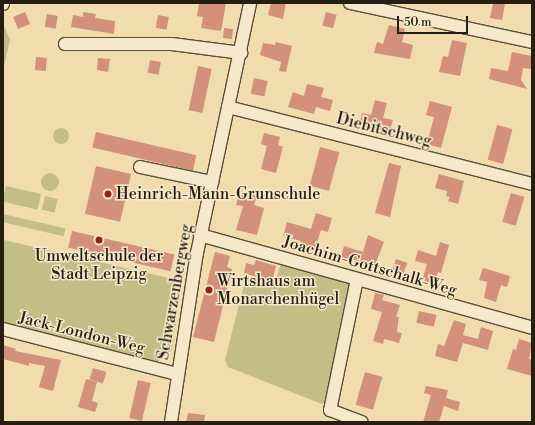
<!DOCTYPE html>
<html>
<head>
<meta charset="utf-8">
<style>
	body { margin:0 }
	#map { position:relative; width:535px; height:425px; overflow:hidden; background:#f1dcae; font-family:"Libre Bodoni",serif }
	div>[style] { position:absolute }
	.green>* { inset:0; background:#c2be85; transform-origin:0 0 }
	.round { border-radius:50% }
	.building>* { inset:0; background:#d3907a; transform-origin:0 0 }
	.roads { filter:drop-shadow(1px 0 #594e3a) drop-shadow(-1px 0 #594e3a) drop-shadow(0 1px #594e3a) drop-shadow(0 -1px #594e3a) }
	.minor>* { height:12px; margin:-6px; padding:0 6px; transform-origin:6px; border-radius:6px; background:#f6e8ca }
	.dots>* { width:11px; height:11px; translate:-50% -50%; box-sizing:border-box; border:2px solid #f6e8ca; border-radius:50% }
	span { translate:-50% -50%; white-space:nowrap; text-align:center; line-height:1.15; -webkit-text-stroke:3px #f6e8ca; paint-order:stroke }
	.street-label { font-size:16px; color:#261e13 }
	.poi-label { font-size:16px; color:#261e13 }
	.left { translate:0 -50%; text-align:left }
	.frame { position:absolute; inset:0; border:4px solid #261e13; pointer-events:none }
	.scale { position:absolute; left:397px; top:16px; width:71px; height:18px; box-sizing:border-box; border:2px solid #261e13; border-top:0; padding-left:5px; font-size:12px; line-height:14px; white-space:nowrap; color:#261e13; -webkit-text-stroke:3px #f6e8ca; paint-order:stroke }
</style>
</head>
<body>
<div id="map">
	<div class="green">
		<i style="clip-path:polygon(3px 23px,10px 40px,3px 71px)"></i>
		<i class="round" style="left:53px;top:128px;width:16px;height:16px"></i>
		<i class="round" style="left:41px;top:173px;width:18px;height:18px"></i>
		<i style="left:6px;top:186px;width:36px;height:16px;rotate:13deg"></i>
		<i style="left:45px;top:196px;width:13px;height:14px;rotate:13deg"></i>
		<i style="left:3px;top:214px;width:64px;height:8px;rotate:13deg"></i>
		<i style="clip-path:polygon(4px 240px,182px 281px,172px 350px,157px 362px,3px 323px)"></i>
		<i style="clip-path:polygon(281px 263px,349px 281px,352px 288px,329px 400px,322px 404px,228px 367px,225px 360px,246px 277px,274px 286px)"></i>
	</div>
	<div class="building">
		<i style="clip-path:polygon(199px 3px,226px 3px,221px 31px,201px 28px,203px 17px,197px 16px)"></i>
		<i style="clip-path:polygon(271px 3px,286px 3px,283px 19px,268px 15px)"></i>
		<i style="clip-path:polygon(493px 3px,505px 3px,502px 20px,490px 18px)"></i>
		<i style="left:25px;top:12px;width:13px;height:13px;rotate:67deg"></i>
		<i style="clip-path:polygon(83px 12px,96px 14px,95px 18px,115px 21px,114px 34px,71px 27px,73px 15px,83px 17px)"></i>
		<i style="left:326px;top:12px;width:11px;height:14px;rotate:15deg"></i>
		<i style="left:47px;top:14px;width:11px;height:13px;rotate:10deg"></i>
		<i style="left:158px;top:15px;width:11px;height:13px;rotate:10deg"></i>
		<i style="clip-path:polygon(389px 25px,405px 29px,402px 42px,413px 45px,410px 59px,374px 53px,377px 42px,383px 44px)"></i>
		<i style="left:224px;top:28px;width:9px;height:10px;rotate:6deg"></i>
		<i style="clip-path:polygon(452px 40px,467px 43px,460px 76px,439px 72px,443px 56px,448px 57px)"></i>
		<i style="clip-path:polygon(276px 42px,292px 46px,286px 72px,279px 71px,281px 62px,260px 55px,263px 43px,275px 45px)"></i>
		<i style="clip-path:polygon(512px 52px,532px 56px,532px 69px,523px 68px,521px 80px,527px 89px,489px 79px,491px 68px,508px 71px)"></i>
		<i style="left:36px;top:57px;width:11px;height:13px;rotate:5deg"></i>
		<i style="clip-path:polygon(98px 58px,110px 59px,108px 72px,97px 70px)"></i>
		<i style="left:150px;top:60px;width:11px;height:13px;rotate:10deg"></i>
		<i style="left:198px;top:66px;width:14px;height:45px;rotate:12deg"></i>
		<i style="left:254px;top:78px;width:14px;height:16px;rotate:12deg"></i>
		<i style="clip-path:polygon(307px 84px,324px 88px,321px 97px,333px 100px,330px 111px,316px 107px,314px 114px,288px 107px,293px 92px,304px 96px)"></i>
		<i style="clip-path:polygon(375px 100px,387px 103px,383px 118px,393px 120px,389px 133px,359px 126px,362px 113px,371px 115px)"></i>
		<i style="clip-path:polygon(430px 101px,452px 107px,441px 148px,427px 144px,434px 117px,426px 115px)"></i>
		<i style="left:497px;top:125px;width:16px;height:36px;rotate:15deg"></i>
		<i style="left:96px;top:132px;width:103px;height:16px;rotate:13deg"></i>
		<i style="clip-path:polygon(264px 133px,280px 137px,278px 145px,283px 147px,276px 173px,261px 169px,267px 146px,261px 144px)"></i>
		<i style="left:320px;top:147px;width:20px;height:40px;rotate:15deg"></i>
		<i style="clip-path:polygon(389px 163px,401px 166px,390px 217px,375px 213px)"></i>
		<i style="left:96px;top:166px;width:36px;height:49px;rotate:13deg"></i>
		<i style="clip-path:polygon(439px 174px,464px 181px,458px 204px,448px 201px,450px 197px,446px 196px,447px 191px,435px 188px)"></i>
		<i style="clip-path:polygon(240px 191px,257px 196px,254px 205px,264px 208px,257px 235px,236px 230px,243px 206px,236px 205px)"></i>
		<i style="left:511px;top:193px;width:14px;height:30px;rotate:17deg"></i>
		<i style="clip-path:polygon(316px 213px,332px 218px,328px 232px,321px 230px,314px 252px,299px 247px,301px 241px,283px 236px,287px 222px,311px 229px)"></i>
		<i style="left:72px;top:231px;width:105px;height:17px;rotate:13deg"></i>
		<i style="clip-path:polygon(368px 235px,384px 242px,374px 268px,340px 260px,344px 246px,363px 252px)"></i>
		<i style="clip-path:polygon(440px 242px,449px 245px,441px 273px,438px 272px,434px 285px,422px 281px,427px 264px,415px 261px,418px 250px,436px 256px)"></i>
		<i style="clip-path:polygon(215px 252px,230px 256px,227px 267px,232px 269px,214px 342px,193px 337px)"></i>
		<i style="left:396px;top:259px;width:12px;height:14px;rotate:20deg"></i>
		<i style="clip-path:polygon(256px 260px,276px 266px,272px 282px,244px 273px,246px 263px,254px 265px)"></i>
		<i style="clip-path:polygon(483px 268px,510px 276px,507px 287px,501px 285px,496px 302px,484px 298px,487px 282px,479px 280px)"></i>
		<i style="clip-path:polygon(375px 293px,384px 295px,382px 300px,400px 305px,396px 317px,399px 317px,397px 332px,402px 333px,399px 343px,384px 339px,383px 344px,373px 341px,382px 312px,371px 309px)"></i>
		<i style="left:419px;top:311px;width:18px;height:12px;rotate:13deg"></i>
		<i style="clip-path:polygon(454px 320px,466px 324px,463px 335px,478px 339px,481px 327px,493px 331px,488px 350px,463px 343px,457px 362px,435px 356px,438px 344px,444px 346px)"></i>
		<i style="clip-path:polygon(519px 339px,532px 343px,529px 359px,532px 360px,532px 376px,507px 369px,513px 349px,516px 350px)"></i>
		<i style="clip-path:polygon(3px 345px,16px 349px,15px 351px,61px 360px,53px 391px,39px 387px,45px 366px,29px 363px,29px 366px,3px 359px)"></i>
		<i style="left:93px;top:368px;width:14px;height:12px;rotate:17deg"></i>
		<i style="left:365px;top:372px;width:18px;height:34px;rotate:16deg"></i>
		<i style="clip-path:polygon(86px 379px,97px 382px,92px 401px,98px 403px,95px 412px,78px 407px)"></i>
		<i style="left:138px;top:380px;width:13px;height:39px;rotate:13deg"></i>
		<i style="clip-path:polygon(426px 386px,448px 390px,446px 398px,460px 402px,458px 411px,444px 406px,439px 422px,423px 422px,431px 395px,424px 393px)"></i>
		<i style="clip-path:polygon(188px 413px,205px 415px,204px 422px,186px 422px)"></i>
	</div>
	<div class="roads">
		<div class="minor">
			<i style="left:3px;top:3px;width:1px;rotate:90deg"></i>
			<i style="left:350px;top:3px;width:186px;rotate:12.1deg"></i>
			<i style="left:65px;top:44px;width:107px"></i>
			<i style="left:172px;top:44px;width:70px;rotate:7.4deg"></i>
			<i style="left:228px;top:107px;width:314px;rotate:14.2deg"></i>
			<i style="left:140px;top:167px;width:74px;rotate:11.8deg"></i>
			<i style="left:200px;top:235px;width:345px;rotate:15.6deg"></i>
			<i style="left:357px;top:279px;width:134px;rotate:101.6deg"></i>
			<i style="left:330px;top:410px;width:34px;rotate:21deg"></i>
			<i style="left:3px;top:329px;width:180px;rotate:14.5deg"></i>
			<i style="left:171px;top:422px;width:171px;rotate:-81.3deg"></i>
			<i style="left:197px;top:253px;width:256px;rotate:-78deg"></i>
		</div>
	</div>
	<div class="dots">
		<i style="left:108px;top:194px;background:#8f2418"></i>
		<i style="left:99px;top:240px;background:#8f2418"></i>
		<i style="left:209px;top:290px;background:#8f2418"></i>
	</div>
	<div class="street-label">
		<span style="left:384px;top:130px;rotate:14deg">Diebitschweg</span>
		<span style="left:370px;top:266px;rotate:16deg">Joachim-Gottschalk-Weg</span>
		<span style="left:175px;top:292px;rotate:-80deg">Schwarzenbergweg</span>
		<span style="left:82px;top:333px;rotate:14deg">Jack-London-Weg</span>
	</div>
	<div class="poi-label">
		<span class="left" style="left:116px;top:194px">Heinrich-Mann-Grunschule</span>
		<span style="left:99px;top:265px">Umweltschule der<br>Stadt Leipzig</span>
		<span class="left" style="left:217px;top:290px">Wirtshaus am<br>Monarchenhügel</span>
	</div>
	<div class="frame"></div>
	<div class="scale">50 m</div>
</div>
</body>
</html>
